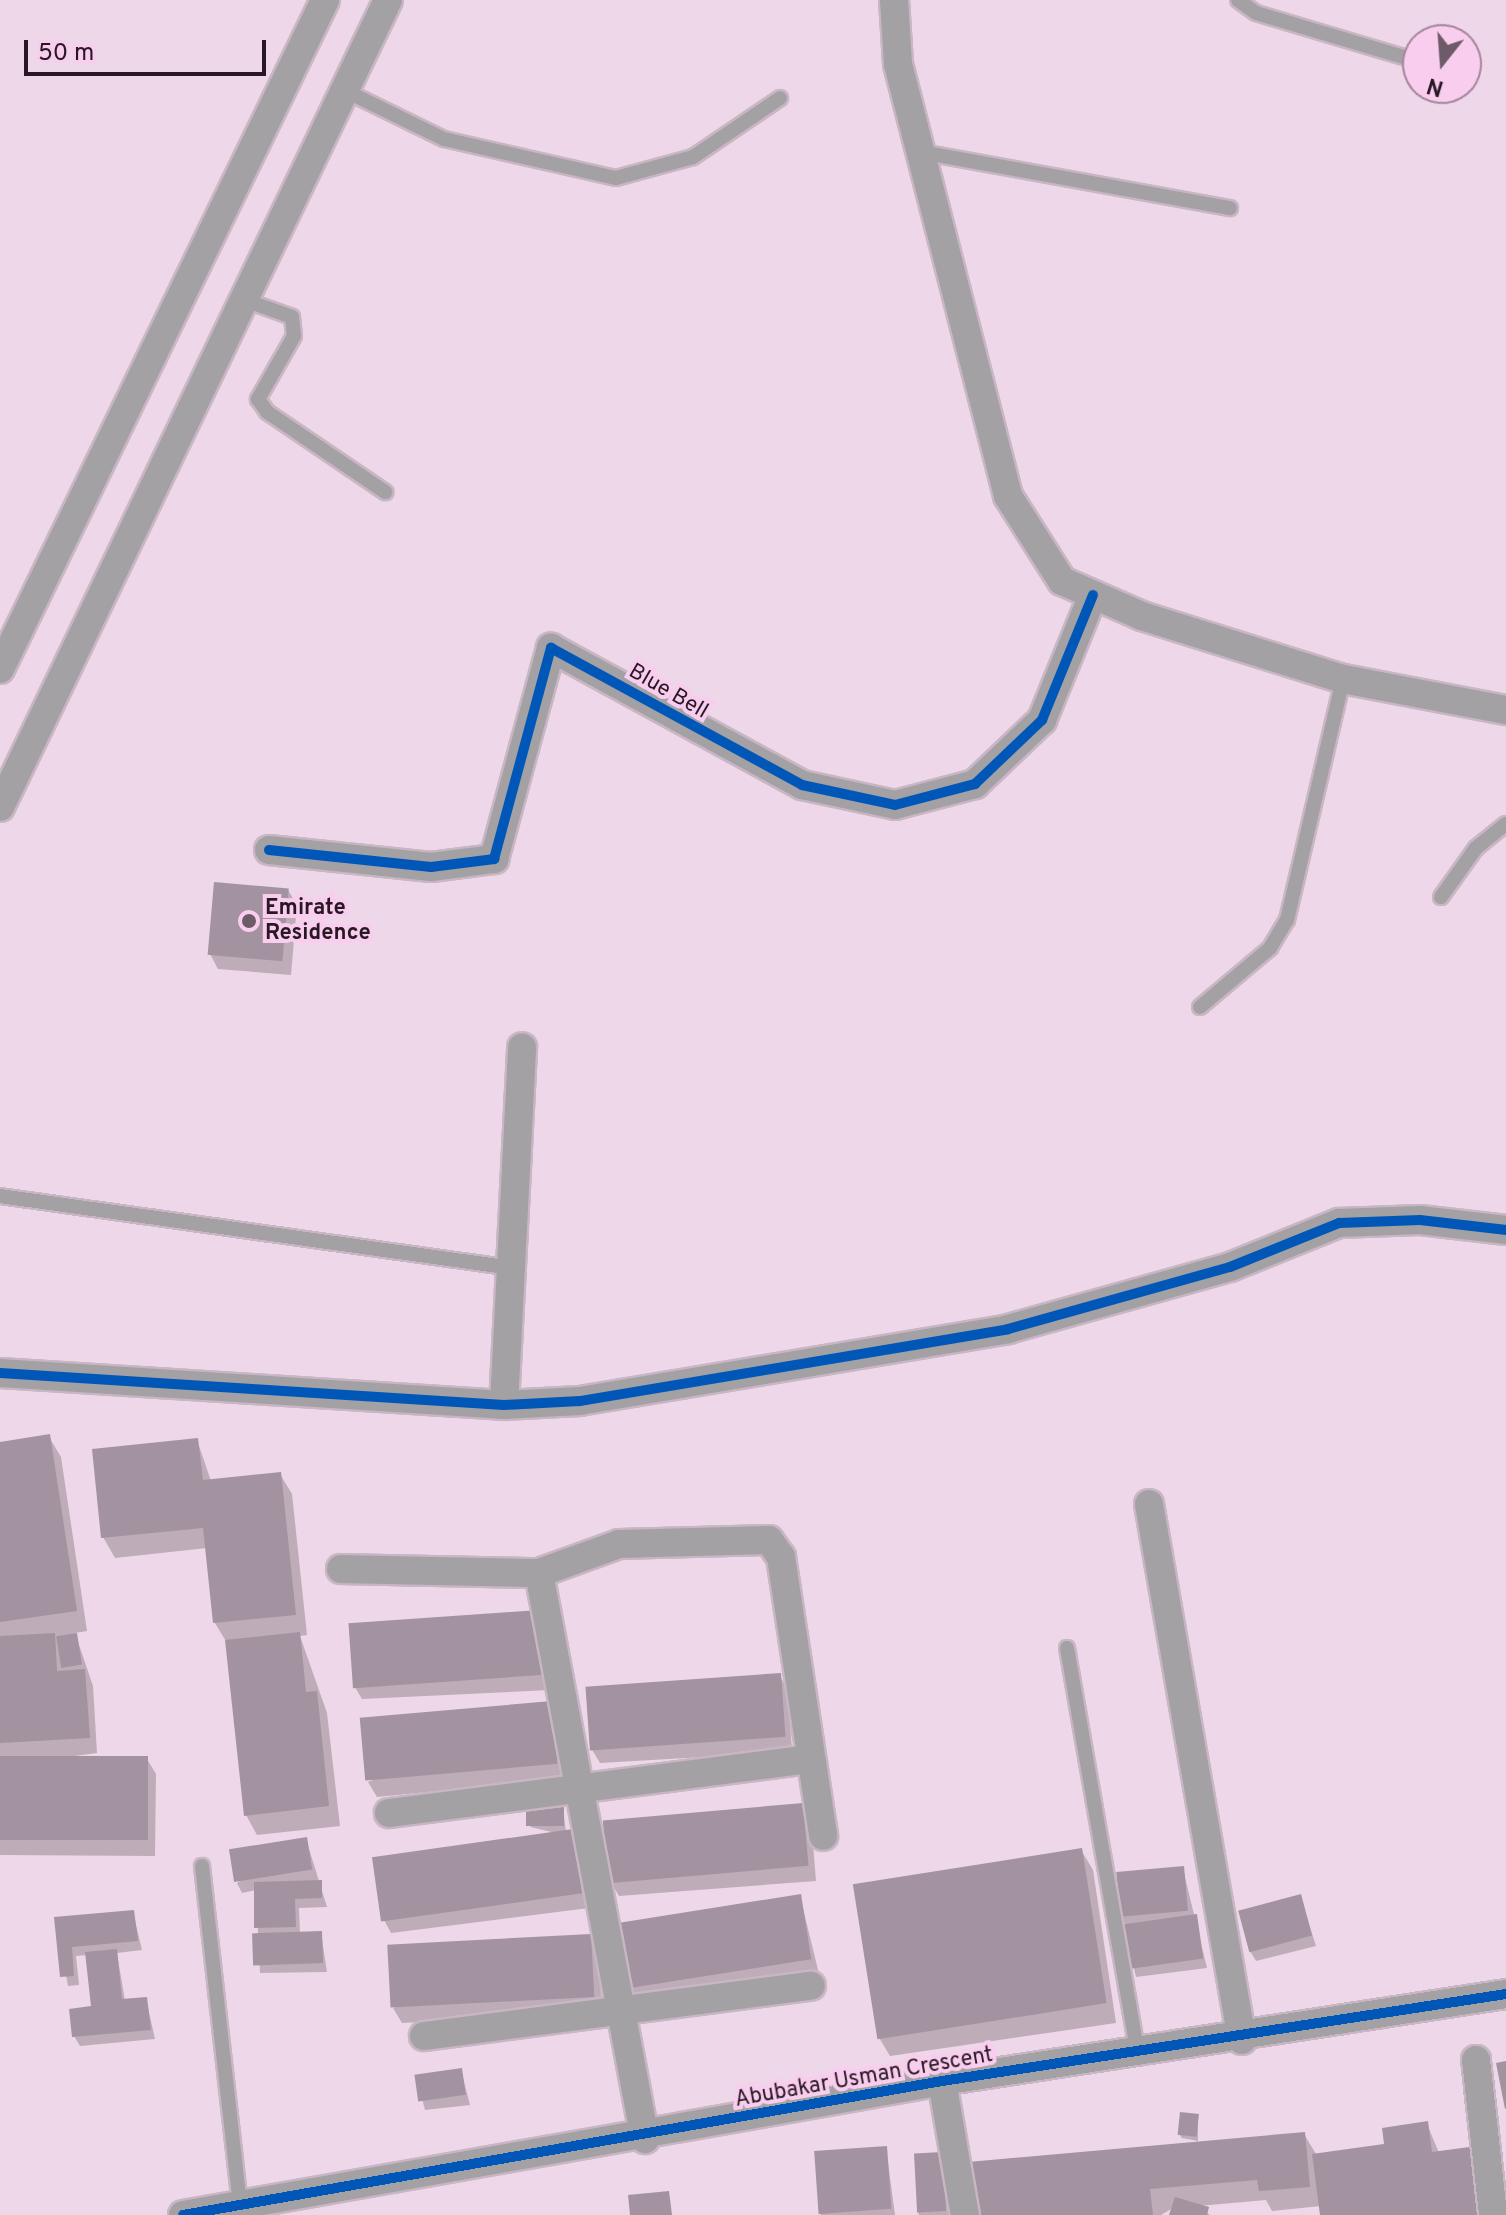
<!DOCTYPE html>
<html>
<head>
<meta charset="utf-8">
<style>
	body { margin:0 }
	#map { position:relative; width:1506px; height:2215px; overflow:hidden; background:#eed7e8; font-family:Overpass,sans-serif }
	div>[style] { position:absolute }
	.shadow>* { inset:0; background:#0003 }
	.building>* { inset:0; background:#a3929f; transform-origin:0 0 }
	.roads { filter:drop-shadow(2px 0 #c9b6c4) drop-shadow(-2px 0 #c9b6c4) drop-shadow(0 2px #c9b6c4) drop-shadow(0 -2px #c9b6c4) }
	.lane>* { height:14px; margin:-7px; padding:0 7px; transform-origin:7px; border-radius:7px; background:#a3a1a4 }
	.street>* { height:28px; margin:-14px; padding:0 14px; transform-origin:14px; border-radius:14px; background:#a3a1a4 }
	.cycleway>* { height:10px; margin:-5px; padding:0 5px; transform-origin:5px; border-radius:5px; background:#0057b8 }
	.dots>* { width:22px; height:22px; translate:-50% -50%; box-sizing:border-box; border:4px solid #f8cded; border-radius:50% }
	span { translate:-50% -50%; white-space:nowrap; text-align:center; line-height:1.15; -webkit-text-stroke:8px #f8cded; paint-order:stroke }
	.street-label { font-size:22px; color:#281824 }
	.poi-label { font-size:22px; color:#281824; font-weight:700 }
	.left { translate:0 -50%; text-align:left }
	.north { position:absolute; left:1402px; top:24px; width:80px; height:80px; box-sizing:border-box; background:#f8cded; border:2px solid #a5859d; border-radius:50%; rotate:197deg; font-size:22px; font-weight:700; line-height:32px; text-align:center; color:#281824 }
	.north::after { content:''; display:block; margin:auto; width:28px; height:36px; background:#6d5b69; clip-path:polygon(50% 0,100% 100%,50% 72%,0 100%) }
	.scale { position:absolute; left:24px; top:40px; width:242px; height:36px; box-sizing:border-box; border:4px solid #281824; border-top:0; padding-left:10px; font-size:24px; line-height:28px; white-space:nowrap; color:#281824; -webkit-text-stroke:6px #f8cded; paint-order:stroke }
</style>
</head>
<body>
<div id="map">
	<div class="shadow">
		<i style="clip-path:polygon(288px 890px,297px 905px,291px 975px,218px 969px,210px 954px)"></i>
		<i style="clip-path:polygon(49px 1437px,61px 1457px,87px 1631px,75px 1633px,93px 1686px,97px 1753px,60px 1758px,147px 1759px,156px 1774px,155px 1856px,0 1855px,0 1444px)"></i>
		<i style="clip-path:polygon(197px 1440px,211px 1481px,280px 1474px,292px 1494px,307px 1635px,300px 1636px,327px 1713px,340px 1826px,257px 1835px,246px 1815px,227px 1643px,215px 1623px,207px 1548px,115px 1558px,103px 1537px)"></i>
		<i style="clip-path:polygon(546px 1627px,550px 1690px,362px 1699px,353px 1684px)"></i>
		<i style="clip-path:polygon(779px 1675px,788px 1690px,792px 1752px,600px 1763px,591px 1748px)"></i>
		<i style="clip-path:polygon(551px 1703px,566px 1778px,377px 1797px,368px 1782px)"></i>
		<i style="clip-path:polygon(802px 1805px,811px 1820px,816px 1881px,619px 1896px,610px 1881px)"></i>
		<i style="clip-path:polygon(563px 1808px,566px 1832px,581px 1846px,589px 1908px,391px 1933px,383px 1918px,556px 1833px,530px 1827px)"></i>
		<i style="clip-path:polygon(306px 1839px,327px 1907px,299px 1908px,300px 1933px,321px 1933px,327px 1972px,260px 1973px,256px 1890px,242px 1893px,237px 1883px)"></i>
		<i style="clip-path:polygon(1081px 1850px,1093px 1870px,1116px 2023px,890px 2056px,878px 2036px)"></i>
		<i style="clip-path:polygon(1183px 1869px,1207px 1968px,1136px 1977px,1122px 1917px)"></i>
		<i style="clip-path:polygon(800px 1896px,819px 1974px,634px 2002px,625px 1986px)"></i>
		<i style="clip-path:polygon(1300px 1896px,1316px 1946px,1256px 1961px,1250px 1951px)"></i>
		<i style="clip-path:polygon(133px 1912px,142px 1950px,117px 1953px,125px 2001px,146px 1999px,155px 2039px,80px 2046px,74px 2036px,94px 2008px,88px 1955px,76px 1956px,79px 1985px,68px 1986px,56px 1919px)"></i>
		<i style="clip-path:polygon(590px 1936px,598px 1951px,602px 2012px,402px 2023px,393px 2008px)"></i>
		<i style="clip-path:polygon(461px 2070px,470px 2105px,425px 2110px,416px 2075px)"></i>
		<i style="clip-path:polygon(1198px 2116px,1198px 2141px,1182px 2138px,1179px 2134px)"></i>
		<i style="clip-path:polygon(1427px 2124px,1439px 2153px,1322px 2215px,1321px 2206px,1272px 2211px,1266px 2200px,1198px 2206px,1210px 2215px,1171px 2215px,1173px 2208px,1161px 2215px,975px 2215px,1304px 2134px,1316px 2154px,1387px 2146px)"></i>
		<i style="clip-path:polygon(886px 2148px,895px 2215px,821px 2215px,819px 2212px)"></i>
		<i style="clip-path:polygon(948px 2164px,950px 2215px,919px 2215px,918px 2212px)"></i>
	</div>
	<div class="building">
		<i style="left:214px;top:882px;width:75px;height:73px;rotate:5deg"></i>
		<i style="clip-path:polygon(50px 1434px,77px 1611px,0 1622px,0 1442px)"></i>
		<i style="clip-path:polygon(198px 1438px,203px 1480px,281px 1472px,296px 1615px,213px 1623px,203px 1528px,101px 1538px,92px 1449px)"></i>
		<i style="left:539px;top:1610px;width:65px;height:191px;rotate:86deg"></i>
		<i style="clip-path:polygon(300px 1632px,306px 1692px,317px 1691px,329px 1806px,244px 1816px,225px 1640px)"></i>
		<i style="clip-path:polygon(55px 1633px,57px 1671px,85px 1669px,90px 1738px,0 1743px,0 1636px)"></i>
		<i style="left:77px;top:1633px;width:32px;height:21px;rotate:81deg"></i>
		<i style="left:781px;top:1673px;width:64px;height:196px;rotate:86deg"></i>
		<i style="left:552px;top:1701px;width:63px;height:193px;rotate:85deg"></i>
		<i style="left:0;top:1756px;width:148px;height:84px"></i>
		<i style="left:803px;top:1803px;width:63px;height:201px;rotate:85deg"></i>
		<i style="left:564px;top:1806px;width:20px;height:38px;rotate:90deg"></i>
		<i style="left:573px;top:1829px;width:65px;height:203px;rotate:82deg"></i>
		<i style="left:307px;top:1837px;width:33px;height:79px;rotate:81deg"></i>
		<i style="left:1082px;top:1848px;width:157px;height:232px;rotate:81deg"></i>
		<i style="left:1184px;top:1866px;width:45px;height:68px;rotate:85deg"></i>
		<i style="clip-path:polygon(322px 1880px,322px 1898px,295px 1899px,296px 1927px,254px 1928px,254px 1882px)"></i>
		<i style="left:801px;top:1894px;width:66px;height:190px;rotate:81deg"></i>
		<i style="left:1301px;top:1894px;width:43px;height:65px;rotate:75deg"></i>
		<i style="clip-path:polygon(134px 1910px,138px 1941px,72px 1947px,74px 1976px,60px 1977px,54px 1917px)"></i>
		<i style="left:1197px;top:1914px;width:45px;height:75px;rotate:82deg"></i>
		<i style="left:322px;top:1931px;width:32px;height:70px;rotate:88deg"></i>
		<i style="left:591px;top:1934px;width:63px;height:204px;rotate:87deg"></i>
		<i style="clip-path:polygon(117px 1949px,122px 1999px,147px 1997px,151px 2030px,72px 2037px,69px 2009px,91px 2006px,85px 1952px)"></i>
		<i style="clip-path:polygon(1506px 2061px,1506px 2108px,1505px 2109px,1496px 2063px)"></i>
		<i style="left:462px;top:2068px;width:27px;height:48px;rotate:82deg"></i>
		<i style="left:1180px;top:2112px;width:19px;height:23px;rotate:6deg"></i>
		<i style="clip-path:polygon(1428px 2121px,1432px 2152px,1477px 2146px,1487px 2215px,1320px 2215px,1312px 2154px,1384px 2144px,1382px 2128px)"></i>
		<i style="clip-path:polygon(1305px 2132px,1310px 2187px,1259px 2191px,1257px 2180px,1150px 2189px,1153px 2215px,973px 2215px,968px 2162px)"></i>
		<i style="left:887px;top:2146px;width:63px;height:73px;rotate:86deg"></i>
		<i style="left:943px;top:2152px;width:59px;height:29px;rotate:87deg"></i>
		<i style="clip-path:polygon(669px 2191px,672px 2215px,630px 2215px,628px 2195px)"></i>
		<i style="clip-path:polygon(1175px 2197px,1209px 2207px,1207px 2215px,1169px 2215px)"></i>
	</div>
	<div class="roads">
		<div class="lane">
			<i style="left:1238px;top:0;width:22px;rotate:36deg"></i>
			<i style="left:1256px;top:13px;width:154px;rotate:16.6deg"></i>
			<i style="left:344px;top:90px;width:111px;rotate:26.1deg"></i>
			<i style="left:444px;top:139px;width:176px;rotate:12.8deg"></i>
			<i style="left:616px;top:178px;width:80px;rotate:-15.3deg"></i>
			<i style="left:693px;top:157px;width:105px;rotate:-34.1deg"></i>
			<i style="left:921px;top:152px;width:314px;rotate:10.3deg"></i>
			<i style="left:242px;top:299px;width:53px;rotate:19.8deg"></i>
			<i style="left:292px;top:317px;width:19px;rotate:84deg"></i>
			<i style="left:294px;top:336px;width:73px;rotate:119.7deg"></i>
			<i style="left:258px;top:399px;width:16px;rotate:55deg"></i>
			<i style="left:267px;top:412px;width:143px;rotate:34.1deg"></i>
			<i style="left:1441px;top:897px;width:60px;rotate:-54.5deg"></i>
			<i style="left:1476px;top:848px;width:38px;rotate:-39deg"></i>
			<i style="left:1200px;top:1007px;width:92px;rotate:-40.1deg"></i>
			<i style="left:1270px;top:948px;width:33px;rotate:-59deg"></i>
			<i style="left:1287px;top:920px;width:247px;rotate:-76.9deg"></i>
			<i style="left:0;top:1196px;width:517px;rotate:8deg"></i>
			<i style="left:1067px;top:1648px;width:413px;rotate:80.1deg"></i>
			<i style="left:202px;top:1866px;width:341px;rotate:83.6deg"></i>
		</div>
		<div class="street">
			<i style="left:894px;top:0;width:64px;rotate:86.4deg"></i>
			<i style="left:898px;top:64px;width:446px;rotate:75.7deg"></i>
			<i style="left:1008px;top:496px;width:101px;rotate:57.6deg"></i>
			<i style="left:1062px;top:581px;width:87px;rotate:23.6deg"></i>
			<i style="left:1142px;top:616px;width:211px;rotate:17.4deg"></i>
			<i style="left:1343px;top:679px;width:166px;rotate:10.8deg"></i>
			<i style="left:0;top:669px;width:744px;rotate:-64.09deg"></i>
			<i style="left:0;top:807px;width:895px;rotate:-64.32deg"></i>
			<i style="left:269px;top:850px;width:163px;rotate:6deg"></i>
			<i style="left:431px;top:867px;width:64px;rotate:-7.2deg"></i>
			<i style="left:494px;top:859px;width:219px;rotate:-74.9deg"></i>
			<i style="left:551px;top:648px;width:286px;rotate:28.6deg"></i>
			<i style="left:802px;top:785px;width:95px;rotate:12.1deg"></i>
			<i style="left:895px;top:805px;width:83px;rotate:-14.7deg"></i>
			<i style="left:975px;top:784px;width:93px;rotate:-43.7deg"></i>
			<i style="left:1042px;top:720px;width:135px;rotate:-67.8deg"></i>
			<i style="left:0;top:1373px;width:505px;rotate:3.63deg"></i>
			<i style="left:504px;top:1405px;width:76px;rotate:-3deg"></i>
			<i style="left:580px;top:1401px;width:434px;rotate:-9.5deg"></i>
			<i style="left:1008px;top:1329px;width:230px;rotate:-15.6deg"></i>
			<i style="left:1230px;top:1267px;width:118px;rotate:-22deg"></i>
			<i style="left:1339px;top:1223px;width:81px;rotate:-2.1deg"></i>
			<i style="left:1420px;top:1220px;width:87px;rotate:6.6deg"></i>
			<i style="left:504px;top:1405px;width:358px;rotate:-87.1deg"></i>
			<i style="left:1149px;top:1504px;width:544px;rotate:80.16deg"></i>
			<i style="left:341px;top:1569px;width:198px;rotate:1.2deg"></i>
			<i style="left:539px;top:1573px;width:576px;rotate:79.39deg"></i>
			<i style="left:539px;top:1573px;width:85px;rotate:-19.9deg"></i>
			<i style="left:619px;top:1544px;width:150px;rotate:-1.5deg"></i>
			<i style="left:769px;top:1540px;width:21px;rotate:55deg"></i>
			<i style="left:781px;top:1557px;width:282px;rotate:81.4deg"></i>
			<i style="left:389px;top:1813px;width:425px;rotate:-7.3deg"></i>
			<i style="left:424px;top:2036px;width:390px;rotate:-7.4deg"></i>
			<i style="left:1476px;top:2060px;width:156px;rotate:83.7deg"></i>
			<i style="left:942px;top:2081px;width:136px;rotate:80.3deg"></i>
			<i style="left:183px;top:2215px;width:771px;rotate:-10.01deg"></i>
			<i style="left:942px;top:2081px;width:571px;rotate:-8.77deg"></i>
		</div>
	</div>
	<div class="cycleway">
		<i style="left:269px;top:850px;width:163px;rotate:6deg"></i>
		<i style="left:431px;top:867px;width:64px;rotate:-7.2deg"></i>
		<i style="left:494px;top:859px;width:219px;rotate:-74.9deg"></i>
		<i style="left:551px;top:648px;width:286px;rotate:28.6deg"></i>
		<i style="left:802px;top:785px;width:95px;rotate:12.1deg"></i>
		<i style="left:895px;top:805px;width:83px;rotate:-14.7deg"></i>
		<i style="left:975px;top:784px;width:93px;rotate:-43.7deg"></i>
		<i style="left:1042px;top:720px;width:135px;rotate:-67.8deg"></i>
		<i style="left:0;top:1373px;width:505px;rotate:3.63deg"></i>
		<i style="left:504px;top:1405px;width:76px;rotate:-3deg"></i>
		<i style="left:580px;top:1401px;width:434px;rotate:-9.5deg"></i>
		<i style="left:1008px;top:1329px;width:230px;rotate:-15.6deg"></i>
		<i style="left:1230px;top:1267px;width:118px;rotate:-22deg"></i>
		<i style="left:1339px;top:1223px;width:81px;rotate:-2.1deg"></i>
		<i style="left:1420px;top:1220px;width:87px;rotate:6.6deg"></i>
		<i style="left:183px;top:2215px;width:771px;rotate:-10.01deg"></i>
		<i style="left:942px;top:2081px;width:571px;rotate:-8.77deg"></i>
	</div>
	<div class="dots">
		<i style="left:249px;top:921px;background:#6d5b69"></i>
	</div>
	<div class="street-label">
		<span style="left:668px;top:692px;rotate:30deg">Blue Bell</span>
		<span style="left:864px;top:2078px;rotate:-10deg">Abubakar Usman Crescent</span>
	</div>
	<div class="poi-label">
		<span class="left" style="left:265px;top:921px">Emirate<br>Residence</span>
	</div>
	<div class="north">N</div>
	<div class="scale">50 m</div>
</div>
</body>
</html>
